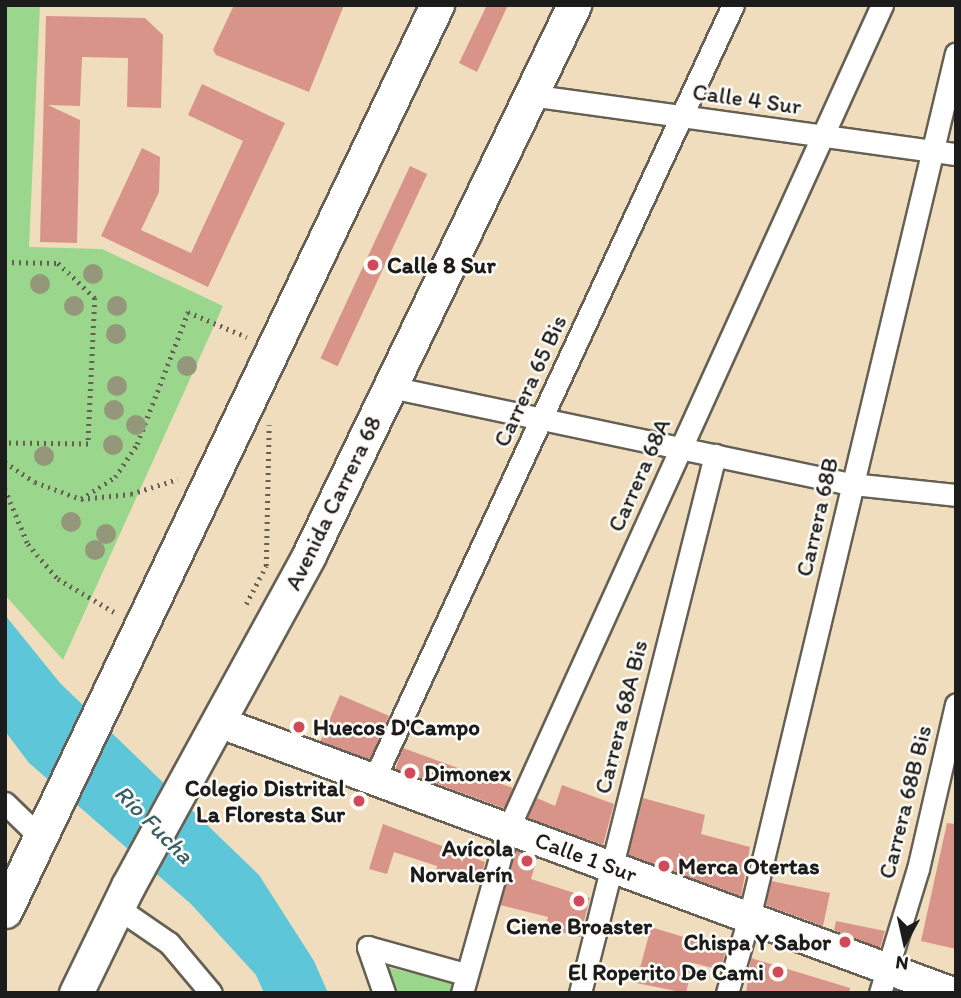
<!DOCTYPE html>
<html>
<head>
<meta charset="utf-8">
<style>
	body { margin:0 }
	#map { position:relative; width:961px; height:998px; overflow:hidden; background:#f0ddbd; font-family:Itim,sans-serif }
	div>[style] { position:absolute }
	.green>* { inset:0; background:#9ad78c }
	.water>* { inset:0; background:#5dc7d9 }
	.building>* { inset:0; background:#d99489; transform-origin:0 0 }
	.path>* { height:4.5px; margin-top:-2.25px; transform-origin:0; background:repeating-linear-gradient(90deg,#666054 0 2px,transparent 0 7px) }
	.roads { filter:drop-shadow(2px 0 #666054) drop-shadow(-2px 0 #666054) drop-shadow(0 2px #666054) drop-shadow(0 -2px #666054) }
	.street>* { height:21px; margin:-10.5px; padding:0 10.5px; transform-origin:10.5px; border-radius:10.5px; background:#fff }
	.secondary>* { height:30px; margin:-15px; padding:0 15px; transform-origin:15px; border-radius:15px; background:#fff }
	.primary>* { height:33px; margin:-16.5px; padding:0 16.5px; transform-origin:16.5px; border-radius:16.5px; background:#fff }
	.trees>* { width:20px; height:20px; margin:-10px; border-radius:50%; background:#94977a }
	.dots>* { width:19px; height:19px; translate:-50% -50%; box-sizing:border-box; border:4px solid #fdfcf7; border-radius:50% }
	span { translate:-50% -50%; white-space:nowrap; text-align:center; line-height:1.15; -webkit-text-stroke:5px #fdfcf7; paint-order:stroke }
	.street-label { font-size:23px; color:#1c1c1c }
	.poi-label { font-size:23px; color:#1c1c1c; font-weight:700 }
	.left { translate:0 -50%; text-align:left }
	.right { translate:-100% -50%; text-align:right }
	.water-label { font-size:24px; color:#366068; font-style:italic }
	.frame { position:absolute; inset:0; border:7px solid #1c1c1c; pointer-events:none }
	.north { position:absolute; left:870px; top:907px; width:70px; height:70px; -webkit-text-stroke:5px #fdfcf7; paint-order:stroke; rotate:188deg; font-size:19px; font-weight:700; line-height:28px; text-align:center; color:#1c1c1c }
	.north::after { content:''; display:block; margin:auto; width:24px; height:32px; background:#1c1c1c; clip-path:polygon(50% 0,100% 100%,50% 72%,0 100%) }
</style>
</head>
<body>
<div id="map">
	<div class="green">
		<i style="clip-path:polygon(5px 5px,40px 5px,29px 247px,102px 249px,223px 306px,63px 660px,5px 595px)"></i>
		<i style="clip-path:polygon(386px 967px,455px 983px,453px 993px,397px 993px)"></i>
	</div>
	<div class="water">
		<i style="clip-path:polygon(5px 615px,60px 683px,259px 875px,314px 961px,328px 993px,264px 993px,256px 975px,191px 904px,29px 763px,5px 731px)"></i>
	</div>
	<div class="building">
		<i style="clip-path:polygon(234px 5px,344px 5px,309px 92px,216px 55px,213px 50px)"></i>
		<i style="clip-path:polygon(487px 5px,508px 5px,477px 72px,459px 63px)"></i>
		<i style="clip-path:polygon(46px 16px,145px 18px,163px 35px,161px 108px,127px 107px,128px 58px,82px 57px,80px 106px,48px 105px,80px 120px,77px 243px,40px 242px)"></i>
		<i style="clip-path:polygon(202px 84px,285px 123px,208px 287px,101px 236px,142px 148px,160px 157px,159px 192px,141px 230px,191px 253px,243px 141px,188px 115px)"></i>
		<i style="left:410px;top:166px;width:19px;height:212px;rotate:25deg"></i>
		<i style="left:340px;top:695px;width:53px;height:50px;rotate:23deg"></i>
		<i style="left:403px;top:748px;width:117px;height:22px;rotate:20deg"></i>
		<i style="clip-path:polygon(562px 785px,614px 804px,603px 845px,528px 818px,537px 798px,555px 806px)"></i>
		<i style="clip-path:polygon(643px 798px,705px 815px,701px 834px,750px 847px,741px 896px,628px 855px)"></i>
		<i style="clip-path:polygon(947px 823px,956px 824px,956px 949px,921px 941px)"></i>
		<i style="clip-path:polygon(383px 824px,485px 862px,479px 885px,436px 873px,437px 866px,394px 852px,387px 874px,369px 869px)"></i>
		<i style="clip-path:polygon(516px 850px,537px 858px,531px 879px,590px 898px,580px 937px,545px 928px,548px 917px,500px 905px)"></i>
		<i style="clip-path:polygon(771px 881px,830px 893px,823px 926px,766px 905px)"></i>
		<i style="clip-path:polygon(836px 921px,885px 931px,880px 948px,834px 930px)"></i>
		<i style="clip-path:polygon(651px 927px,726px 950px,720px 970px,693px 963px,686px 993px,636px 983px)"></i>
		<i style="clip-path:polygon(751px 958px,850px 988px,849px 993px,746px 993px)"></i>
	</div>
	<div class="path">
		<i style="left:5px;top:262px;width:53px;rotate:1.1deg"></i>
		<i style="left:58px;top:263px;width:51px;rotate:43.4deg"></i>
		<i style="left:95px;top:298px;width:146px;rotate:92.7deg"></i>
		<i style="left:88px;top:444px;width:83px;rotate:-179.3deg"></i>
		<i style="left:5px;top:462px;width:36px;rotate:34deg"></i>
		<i style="left:35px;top:482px;width:49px;rotate:20.3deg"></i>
		<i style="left:81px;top:499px;width:50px;rotate:-5.7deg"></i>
		<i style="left:131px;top:494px;width:49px;rotate:-17.7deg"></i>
		<i style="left:5px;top:489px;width:60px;rotate:67.3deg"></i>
		<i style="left:28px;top:544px;width:46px;rotate:49.4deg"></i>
		<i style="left:58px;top:579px;width:67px;rotate:30.4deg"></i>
		<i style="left:81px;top:499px;width:40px;rotate:-32.9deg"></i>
		<i style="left:115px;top:477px;width:40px;rotate:-56deg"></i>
		<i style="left:137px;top:444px;width:142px;rotate:-68.9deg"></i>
		<i style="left:188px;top:312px;width:64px;rotate:23deg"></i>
		<i style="left:246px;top:604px;width:43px;rotate:-62.2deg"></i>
		<i style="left:266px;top:566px;width:141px;rotate:-88.8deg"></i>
	</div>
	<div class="roads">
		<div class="street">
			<i style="left:530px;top:95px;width:430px;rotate:7.9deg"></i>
			<i style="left:390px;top:387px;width:472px;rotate:11.9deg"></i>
			<i style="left:852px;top:484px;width:105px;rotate:6deg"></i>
			<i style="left:374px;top:779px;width:853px;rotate:-65.12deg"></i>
			<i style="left:5px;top:803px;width:49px;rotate:44.2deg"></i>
			<i style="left:118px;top:908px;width:62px;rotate:34.5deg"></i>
			<i style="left:169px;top:943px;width:65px;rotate:50deg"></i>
			<i style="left:368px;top:947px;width:101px;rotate:15.6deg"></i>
			<i style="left:368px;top:947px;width:49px;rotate:70.8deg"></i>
			<i style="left:462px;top:993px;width:170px;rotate:-74.3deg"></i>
			<i style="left:508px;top:829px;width:905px;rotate:-65.59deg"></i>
			<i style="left:580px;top:993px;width:555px;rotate:-75.91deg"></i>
			<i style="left:727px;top:993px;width:78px;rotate:-73.7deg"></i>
			<i style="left:749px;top:918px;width:889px;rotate:-76.54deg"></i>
			<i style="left:880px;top:993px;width:130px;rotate:-73deg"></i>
			<i style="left:918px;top:869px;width:169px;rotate:-77deg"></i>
		</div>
		<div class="secondary">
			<i style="left:218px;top:722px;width:783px;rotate:20.24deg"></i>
		</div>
		<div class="primary">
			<i style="left:5px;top:911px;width:1004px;rotate:-64.51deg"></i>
			<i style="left:76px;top:993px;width:119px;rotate:-64.1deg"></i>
			<i style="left:128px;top:886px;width:377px;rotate:-61.3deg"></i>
			<i style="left:309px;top:555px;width:611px;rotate:-64.27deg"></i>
		</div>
	</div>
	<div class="trees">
		<i style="left:93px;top:274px"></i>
		<i style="left:40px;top:284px"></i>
		<i style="left:74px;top:306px"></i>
		<i style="left:117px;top:306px"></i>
		<i style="left:116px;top:334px"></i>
		<i style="left:187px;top:366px"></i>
		<i style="left:117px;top:386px"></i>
		<i style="left:114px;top:410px"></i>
		<i style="left:136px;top:425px"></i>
		<i style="left:113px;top:445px"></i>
		<i style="left:44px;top:456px"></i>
		<i style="left:71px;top:522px"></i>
		<i style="left:106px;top:534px"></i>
		<i style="left:95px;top:550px"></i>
	</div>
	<div class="dots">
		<i style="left:373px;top:265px;background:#d1495b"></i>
		<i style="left:299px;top:727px;background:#d1495b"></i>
		<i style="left:410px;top:773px;background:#d1495b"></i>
		<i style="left:359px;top:801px;background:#d1495b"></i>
		<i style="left:527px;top:861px;background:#d1495b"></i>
		<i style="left:664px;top:866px;background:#d1495b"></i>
		<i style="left:579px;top:901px;background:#d1495b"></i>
		<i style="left:845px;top:942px;background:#d1495b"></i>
		<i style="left:778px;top:972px;background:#d1495b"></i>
	</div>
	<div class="street-label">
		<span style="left:747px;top:99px;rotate:8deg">Calle 4 Sur</span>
		<span style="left:530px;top:381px;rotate:-65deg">Carrera 65 Bis</span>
		<span style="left:639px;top:475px;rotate:-66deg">Carrera 68A</span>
		<span style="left:333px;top:503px;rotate:-64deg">Avenida Carrera 68</span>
		<span style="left:817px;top:517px;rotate:-77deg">Carrera 68B</span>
		<span style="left:621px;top:717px;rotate:-76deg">Carrera 68A Bis</span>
		<span style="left:905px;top:802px;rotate:-76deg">Carrera 68B Bis</span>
		<span style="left:586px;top:857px;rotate:20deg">Calle 1 Sur</span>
	</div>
	<div class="poi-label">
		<span class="left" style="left:387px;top:265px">Calle 8 Sur</span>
		<span class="left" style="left:313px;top:727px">Huecos D'Campo</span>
		<span class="left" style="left:424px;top:773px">Dimonex</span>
		<span class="right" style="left:345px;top:801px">Colegio Distrital<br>La Floresta Sur</span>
		<span class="right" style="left:513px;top:861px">Avícola<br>Norvalerín</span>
		<span class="left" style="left:678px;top:866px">Merca Otertas</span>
		<span style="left:579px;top:926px">Ciene Broaster</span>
		<span class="right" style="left:831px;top:942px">Chispa Y Sabor</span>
		<span class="right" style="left:764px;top:972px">El Roperito De Cami</span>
	</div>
	<div class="water-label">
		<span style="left:154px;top:824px;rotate:45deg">Río Fucha</span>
	</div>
	<div class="frame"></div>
	<div class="north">N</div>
</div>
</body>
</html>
